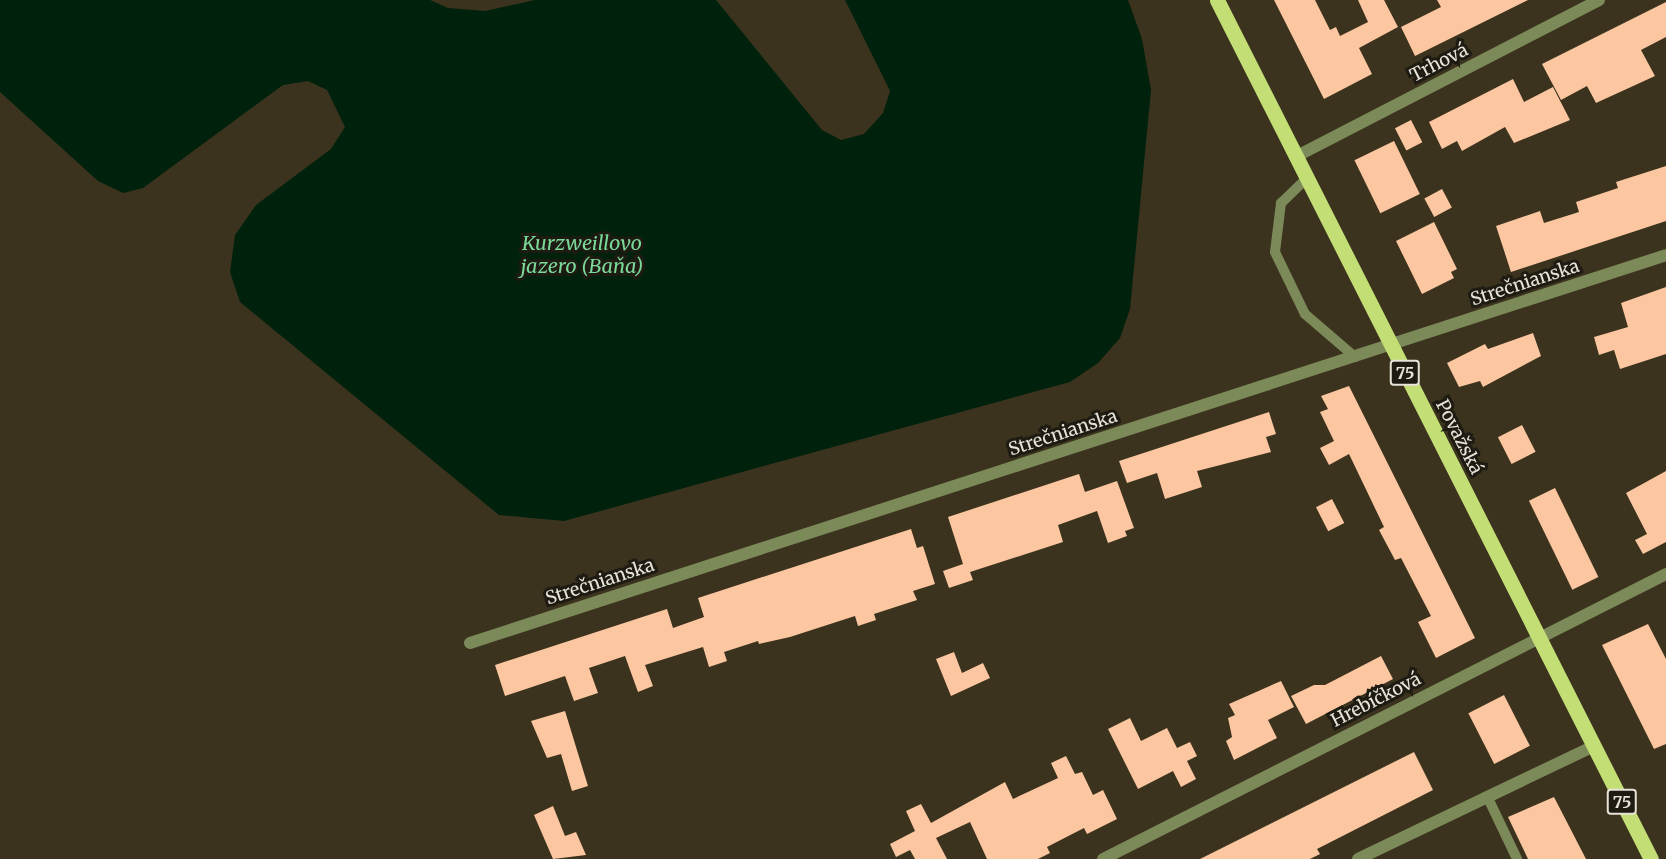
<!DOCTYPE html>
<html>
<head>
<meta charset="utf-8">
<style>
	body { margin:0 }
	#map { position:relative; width:1666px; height:859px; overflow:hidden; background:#3b331e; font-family:Merriweather,serif }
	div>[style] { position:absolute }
	.water>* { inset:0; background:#00220d }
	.building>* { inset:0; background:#fbc6a0; transform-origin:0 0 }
	.service>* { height:10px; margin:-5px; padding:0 5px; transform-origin:5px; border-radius:5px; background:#7c8958 }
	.minor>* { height:12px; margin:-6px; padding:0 6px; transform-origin:6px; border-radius:6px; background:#7c8958 }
	.primary>* { height:15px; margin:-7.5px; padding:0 7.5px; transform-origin:7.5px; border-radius:7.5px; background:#c4de76 }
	span { translate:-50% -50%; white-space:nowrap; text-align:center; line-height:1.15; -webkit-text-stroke:6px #1e1b12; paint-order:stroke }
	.shield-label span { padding:2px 4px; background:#1e1b12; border:2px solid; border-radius:4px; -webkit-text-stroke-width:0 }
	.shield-label { font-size:16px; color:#e8e3d7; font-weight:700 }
	.street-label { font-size:18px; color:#e8e3d7 }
	.water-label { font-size:20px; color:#7bd999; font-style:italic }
</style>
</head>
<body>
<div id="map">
	<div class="water">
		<i style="clip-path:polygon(0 0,430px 0,448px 8px,485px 11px,535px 0,716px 0,822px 130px,841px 140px,864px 134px,883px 113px,890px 91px,845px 0,1128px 0,1142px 39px,1151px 90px,1130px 309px,1120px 338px,1098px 363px,1070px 382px,564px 521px,499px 515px,240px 302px,230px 272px,235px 235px,256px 205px,331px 149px,345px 127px,327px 90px,308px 81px,283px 85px,143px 188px,123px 193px,98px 181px,0 92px)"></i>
	</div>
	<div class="building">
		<i style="clip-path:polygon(1274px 0,1315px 0,1330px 30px,1336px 27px,1340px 36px,1368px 22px,1358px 0,1384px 0,1398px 27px,1359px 48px,1372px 74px,1324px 99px)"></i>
		<i style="clip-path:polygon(1437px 0,1528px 0,1415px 56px,1401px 27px,1441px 7px)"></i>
		<i style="clip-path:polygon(1666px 2px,1666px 37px,1641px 50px,1655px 76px,1596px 103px,1587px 86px,1561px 100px,1542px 64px)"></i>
		<i style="clip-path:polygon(1513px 79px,1524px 102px,1553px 87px,1570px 120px,1514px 143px,1505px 127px,1462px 151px,1457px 141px,1442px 149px,1429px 122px)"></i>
		<i style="left:1411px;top:120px;width:25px;height:18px;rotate:63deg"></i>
		<i style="left:1394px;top:141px;width:59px;height:44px;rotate:64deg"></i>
		<i style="clip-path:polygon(1666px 166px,1666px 221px,1511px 272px,1496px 226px,1540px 211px,1544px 223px,1579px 212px,1576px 202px,1618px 188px,1616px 182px)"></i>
		<i style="left:1442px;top:189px;width:21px;height:20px;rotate:62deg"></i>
		<i style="clip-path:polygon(1434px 222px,1457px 269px,1451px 272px,1454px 278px,1422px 294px,1396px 241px)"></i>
		<i style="clip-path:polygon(1666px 287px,1666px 354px,1620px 369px,1614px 350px,1599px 355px,1594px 337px,1628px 327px,1621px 303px)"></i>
		<i style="clip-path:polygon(1533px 333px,1541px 356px,1483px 387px,1480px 381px,1459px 387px,1447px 363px,1485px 344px,1488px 349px)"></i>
		<i style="clip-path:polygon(1349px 386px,1475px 638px,1436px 658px,1418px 622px,1431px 616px,1401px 558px,1395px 560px,1379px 530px,1384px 527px,1349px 454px,1329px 465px,1320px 448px,1334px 441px,1320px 412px,1328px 409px,1321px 396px)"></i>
		<i style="clip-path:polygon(1269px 412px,1276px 434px,1266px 437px,1271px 452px,1197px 471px,1202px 487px,1165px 499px,1157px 473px,1127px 483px,1119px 461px)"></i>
		<i style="left:1522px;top:425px;width:30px;height:27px;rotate:63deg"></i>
		<i style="clip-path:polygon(1666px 471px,1666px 542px,1643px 554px,1635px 540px,1647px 534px,1626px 493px)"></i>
		<i style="clip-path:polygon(1079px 474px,1085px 492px,1117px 481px,1134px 528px,1125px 531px,1127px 536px,1108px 543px,1097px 511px,1058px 525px,1063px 542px,970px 572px,973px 580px,949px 588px,943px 571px,963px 564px,948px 517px)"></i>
		<i style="left:1555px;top:488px;width:99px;height:29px;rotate:64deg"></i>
		<i style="left:1332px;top:499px;width:27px;height:18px;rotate:63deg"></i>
		<i style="clip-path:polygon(911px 529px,917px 548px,923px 546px,935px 584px,913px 591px,917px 600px,874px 614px,876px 620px,858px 626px,855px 616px,790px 637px,759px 644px,758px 641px,724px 652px,727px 661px,709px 667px,703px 647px,645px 665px,653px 686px,638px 692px,625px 656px,589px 668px,598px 693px,574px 701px,565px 676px,505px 696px,495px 665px,667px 609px,673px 628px,704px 617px,698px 598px)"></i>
		<i style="clip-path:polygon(1648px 624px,1666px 659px,1666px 744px,1654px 749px,1602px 645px)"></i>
		<i style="clip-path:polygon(954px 652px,962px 673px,983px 663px,990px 678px,951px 696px,936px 659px)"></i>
		<i style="clip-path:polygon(1381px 656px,1393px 679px,1306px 724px,1291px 696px,1314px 685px,1325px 685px)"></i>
		<i style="clip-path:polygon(1281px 681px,1294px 707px,1268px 720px,1277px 738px,1234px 760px,1226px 741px,1232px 737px,1228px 718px,1235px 715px,1229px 704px)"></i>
		<i style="left:1504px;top:695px;width:57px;height:40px;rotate:63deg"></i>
		<i style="clip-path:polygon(565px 711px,588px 786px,572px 791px,561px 754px,547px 758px,531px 721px)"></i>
		<i style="clip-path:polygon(1130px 718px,1141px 741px,1167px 728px,1177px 748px,1190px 742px,1197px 756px,1187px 761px,1196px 779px,1181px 787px,1173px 771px,1138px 789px,1108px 729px)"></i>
		<i style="clip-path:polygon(1414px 752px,1433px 790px,1317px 849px,1320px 854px,1310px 859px,1200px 859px)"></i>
		<i style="clip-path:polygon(1066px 756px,1075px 774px,1082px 772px,1093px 795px,1103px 790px,1117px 819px,1087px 834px,1084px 828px,1047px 847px,1050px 853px,1038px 859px,987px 859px,970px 822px,936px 838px,947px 859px,915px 859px,910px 850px,896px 857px,890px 844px,915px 831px,906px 811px,921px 804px,931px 823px,1005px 782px,1013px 799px,1058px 778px,1051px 763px)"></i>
		<i style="clip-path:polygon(1554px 797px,1586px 859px,1528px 859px,1508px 817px)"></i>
		<i style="clip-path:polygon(553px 806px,565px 836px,576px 832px,586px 855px,553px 859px,534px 815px)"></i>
	</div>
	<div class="service">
		<i style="left:1306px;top:179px;width:35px;rotate:136deg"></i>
		<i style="left:1281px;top:203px;width:49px;rotate:97deg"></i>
		<i style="left:1275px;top:252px;width:69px;rotate:64.2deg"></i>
		<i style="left:1305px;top:314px;width:66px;rotate:40.7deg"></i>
		<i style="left:1487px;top:796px;width:70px;rotate:64.5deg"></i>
	</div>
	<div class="minor">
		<i style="left:1295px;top:157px;width:342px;rotate:-27.3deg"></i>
		<i style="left:470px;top:643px;width:1257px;rotate:-17.97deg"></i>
		<i style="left:1103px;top:859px;width:631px;rotate:-26.85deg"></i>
		<i style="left:1358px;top:859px;width:262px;rotate:-25.6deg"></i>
	</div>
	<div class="primary">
		<i style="left:1217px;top:0;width:962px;rotate:63.2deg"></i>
	</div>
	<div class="shield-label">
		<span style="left:1405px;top:373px">75</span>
		<span style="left:1622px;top:802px">75</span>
	</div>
	<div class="street-label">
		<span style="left:1439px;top:63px;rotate:-27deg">Trhová</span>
		<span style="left:1525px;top:283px;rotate:-18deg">Strečnianska</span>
		<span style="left:1063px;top:433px;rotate:-18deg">Strečnianska</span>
		<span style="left:1459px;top:437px;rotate:63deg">Považská</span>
		<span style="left:600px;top:582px;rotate:-18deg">Strečnianska</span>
		<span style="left:1376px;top:700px;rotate:-27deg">Hrebíčková</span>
	</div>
	<div class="water-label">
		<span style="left:582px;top:254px">Kurzweillovo<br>jazero (Baňa)</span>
	</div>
</div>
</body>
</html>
